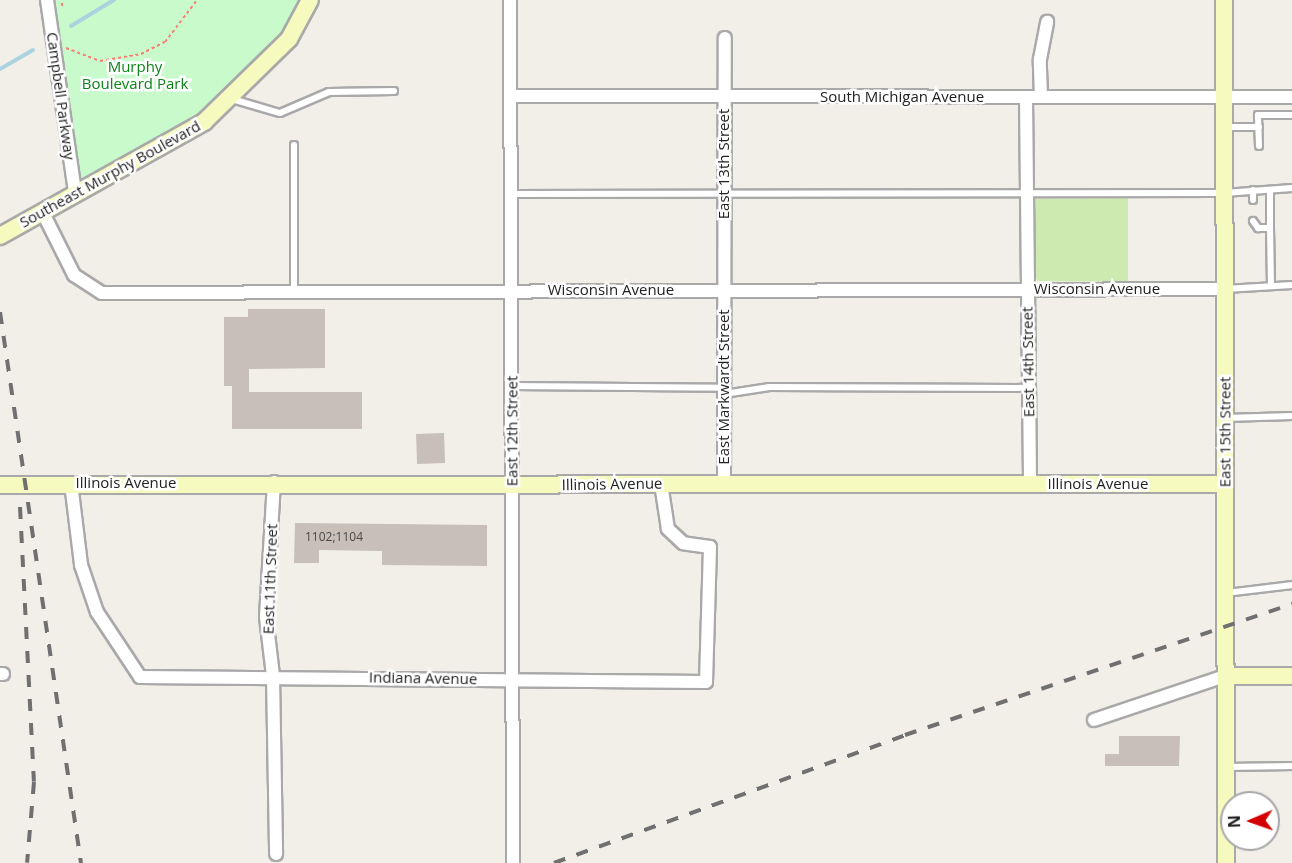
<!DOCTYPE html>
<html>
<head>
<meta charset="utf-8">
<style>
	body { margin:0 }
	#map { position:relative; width:1292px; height:863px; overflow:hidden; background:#f2efe9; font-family:"Open Sans",sans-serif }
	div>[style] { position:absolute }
	.grass>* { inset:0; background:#cdebb0 }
	.park>* { inset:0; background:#c8facc }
	.stream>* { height:4px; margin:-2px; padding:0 2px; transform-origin:2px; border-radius:2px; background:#aad3df }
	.building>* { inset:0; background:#c7bfb8; transform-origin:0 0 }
	.path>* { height:2px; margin-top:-1px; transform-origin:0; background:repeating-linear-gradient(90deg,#fa8072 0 3px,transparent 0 6px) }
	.roads { filter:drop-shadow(2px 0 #a9a9a9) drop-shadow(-2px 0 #a9a9a9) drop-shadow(0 2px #a9a9a9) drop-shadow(0 -2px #a9a9a9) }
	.lane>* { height:6px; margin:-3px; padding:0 3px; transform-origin:3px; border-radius:3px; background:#fff }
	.street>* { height:12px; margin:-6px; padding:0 6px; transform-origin:6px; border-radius:6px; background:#fff }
	.secondary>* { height:16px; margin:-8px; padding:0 8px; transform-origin:8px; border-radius:8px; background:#f7fabf }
	.rail>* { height:4px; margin-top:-2px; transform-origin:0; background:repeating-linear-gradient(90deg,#707070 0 12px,transparent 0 24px) }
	span { translate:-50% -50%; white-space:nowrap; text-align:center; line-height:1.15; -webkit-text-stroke:5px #fff; paint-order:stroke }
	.number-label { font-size:12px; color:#4b4948 }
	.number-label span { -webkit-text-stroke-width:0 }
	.park-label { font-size:15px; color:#0c8416 }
	.street-label { font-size:15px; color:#222 }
	.north { position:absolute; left:1220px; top:791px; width:60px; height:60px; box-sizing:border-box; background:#fff; border:2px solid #a7a7a7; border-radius:50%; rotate:268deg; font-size:16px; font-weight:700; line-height:24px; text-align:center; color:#222 }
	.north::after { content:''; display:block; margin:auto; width:21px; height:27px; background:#d40000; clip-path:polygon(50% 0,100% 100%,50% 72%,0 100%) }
</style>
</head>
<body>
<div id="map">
	<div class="grass">
		<i style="clip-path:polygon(1128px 198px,1128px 282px,1038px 281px,1033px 274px,1033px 199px)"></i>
	</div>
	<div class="park">
		<i style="clip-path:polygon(47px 0,310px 0,289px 39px,204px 122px,75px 192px)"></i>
	</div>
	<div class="stream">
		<i style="left:71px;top:26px;width:50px;rotate:-31.2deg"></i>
		<i style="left:0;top:69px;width:38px;rotate:-30deg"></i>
	</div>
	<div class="building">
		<i style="clip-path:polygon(248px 309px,325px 309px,325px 368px,249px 369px,249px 392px,362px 392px,362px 429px,232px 429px,232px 386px,224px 386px,224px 317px,248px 317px)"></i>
		<i style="left:444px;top:433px;width:30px;height:28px;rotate:88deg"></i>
		<i style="clip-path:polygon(295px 523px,487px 525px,487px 566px,382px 565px,382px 551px,319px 550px,319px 563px,294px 563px)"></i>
		<i style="clip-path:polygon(1119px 736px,1180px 736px,1179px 766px,1105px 766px,1105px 754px,1119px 754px)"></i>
	</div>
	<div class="path">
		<i style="left:62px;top:6px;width:6px;rotate:-90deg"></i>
		<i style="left:66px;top:48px;width:36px;rotate:21deg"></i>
		<i style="left:100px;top:61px;width:42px;rotate:-9.7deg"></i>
		<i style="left:141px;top:54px;width:27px;rotate:-27deg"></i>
		<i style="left:165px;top:42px;width:53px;rotate:-52.7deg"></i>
	</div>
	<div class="roads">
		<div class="lane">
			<i style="left:232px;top:99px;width:50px;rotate:16.3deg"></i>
			<i style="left:280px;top:113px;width:53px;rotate:-23.2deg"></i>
			<i style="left:329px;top:92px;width:65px;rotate:-0.9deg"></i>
			<i style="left:1226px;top:127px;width:33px"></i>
			<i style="left:294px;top:145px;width:147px;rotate:90deg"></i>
			<i style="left:1259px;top:146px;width:31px;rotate:-92deg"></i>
			<i style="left:1258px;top:115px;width:34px"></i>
			<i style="left:1253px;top:190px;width:10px;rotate:90deg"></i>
			<i style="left:512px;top:194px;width:712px;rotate:-0.08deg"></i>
			<i style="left:1224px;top:193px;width:68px;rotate:-4.2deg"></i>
			<i style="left:1253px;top:221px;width:9px;rotate:54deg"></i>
			<i style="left:1258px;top:228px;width:12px"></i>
			<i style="left:1270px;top:228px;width:38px;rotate:-90deg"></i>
			<i style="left:1270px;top:228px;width:58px;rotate:89deg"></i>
			<i style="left:1225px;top:289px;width:67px;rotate:-3.4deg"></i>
			<i style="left:512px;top:386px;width:212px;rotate:0.5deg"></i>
			<i style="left:724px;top:394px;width:46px;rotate:-8.8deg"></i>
			<i style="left:769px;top:387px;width:259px;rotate:0.2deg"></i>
			<i style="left:1225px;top:418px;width:67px;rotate:-1.7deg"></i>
			<i style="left:1226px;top:593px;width:66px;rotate:-6.9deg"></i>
			<i style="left:1227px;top:767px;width:65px;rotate:-0.9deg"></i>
		</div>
		<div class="street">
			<i style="left:47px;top:0;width:194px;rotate:81.7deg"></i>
			<i style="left:510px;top:0;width:863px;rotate:89.8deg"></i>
			<i style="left:511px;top:96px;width:781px;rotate:0.07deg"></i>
			<i style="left:1026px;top:97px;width:387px;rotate:89.4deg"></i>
			<i style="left:1041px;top:97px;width:38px;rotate:-92deg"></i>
			<i style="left:1040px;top:59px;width:38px;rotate:-79deg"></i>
			<i style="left:42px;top:211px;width:72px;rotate:63.4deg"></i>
			<i style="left:74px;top:275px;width:33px;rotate:33deg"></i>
			<i style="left:102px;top:293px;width:1122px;rotate:-0.2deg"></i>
			<i style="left:274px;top:482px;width:135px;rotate:93.4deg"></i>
			<i style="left:266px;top:617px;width:59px;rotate:83.2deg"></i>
			<i style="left:273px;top:676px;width:178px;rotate:89deg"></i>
			<i style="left:71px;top:483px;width:83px;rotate:83deg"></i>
			<i style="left:81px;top:565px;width:50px;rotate:71.2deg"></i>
			<i style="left:97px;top:612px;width:78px;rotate:56.5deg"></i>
			<i style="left:140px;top:677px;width:566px;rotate:0.51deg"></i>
			<i style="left:706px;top:682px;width:135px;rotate:-88.3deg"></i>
			<i style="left:710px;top:547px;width:27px;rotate:-172deg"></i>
			<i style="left:683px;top:543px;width:21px;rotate:-137deg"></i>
			<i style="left:668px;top:529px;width:46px;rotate:-98.8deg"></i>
			<i style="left:724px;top:483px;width:445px;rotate:-89.9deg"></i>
			<i style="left:0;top:674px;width:3px"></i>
			<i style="left:1094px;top:720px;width:138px;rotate:-18.6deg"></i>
		</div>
		<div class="secondary">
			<i style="left:1224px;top:0;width:863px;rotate:89.87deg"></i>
			<i style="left:0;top:236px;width:234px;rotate:-29.2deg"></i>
			<i style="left:204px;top:122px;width:119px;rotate:-44.3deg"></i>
			<i style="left:289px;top:39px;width:44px;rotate:-61.7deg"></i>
			<i style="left:0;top:485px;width:1225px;rotate:-0.05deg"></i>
			<i style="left:1225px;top:676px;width:67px"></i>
		</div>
	</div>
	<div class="rail">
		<i style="left:0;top:312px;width:557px;rotate:81.64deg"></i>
		<i style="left:20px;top:507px;width:275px;rotate:87.1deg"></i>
		<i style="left:34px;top:782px;width:81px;rotate:94.9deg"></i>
		<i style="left:554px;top:863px;width:374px;rotate:-20deg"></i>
		<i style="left:905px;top:735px;width:409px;rotate:-18.7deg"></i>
	</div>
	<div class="number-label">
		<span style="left:334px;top:537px">1102;1104</span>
	</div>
	<div class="park-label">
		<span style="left:135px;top:75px">Murphy<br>Boulevard Park</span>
	</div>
	<div class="street-label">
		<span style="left:61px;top:96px;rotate:82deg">Campbell Parkway</span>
		<span style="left:902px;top:97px">South Michigan Avenue</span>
		<span style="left:724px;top:164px;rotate:-90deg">East 13th Street</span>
		<span style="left:110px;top:174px;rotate:-29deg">Southeast Murphy Boulevard</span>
		<span style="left:1097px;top:289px">Wisconsin Avenue</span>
		<span style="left:611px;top:290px">Wisconsin Avenue</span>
		<span style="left:1028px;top:362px;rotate:-91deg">East 14th Street</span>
		<span style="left:724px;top:387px;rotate:-90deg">East Markwardt Street</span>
		<span style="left:512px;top:431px;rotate:-90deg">East 12th Street</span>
		<span style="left:1225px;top:432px;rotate:-90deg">East 15th Street</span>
		<span style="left:126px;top:483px">Illinois Avenue</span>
		<span style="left:612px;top:484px;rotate:-1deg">Illinois Avenue</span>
		<span style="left:1098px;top:484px">Illinois Avenue</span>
		<span style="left:270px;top:579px;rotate:-88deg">East 11th Street</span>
		<span style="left:423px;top:678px;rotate:1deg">Indiana Avenue</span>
	</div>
	<div class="north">N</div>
</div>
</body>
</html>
